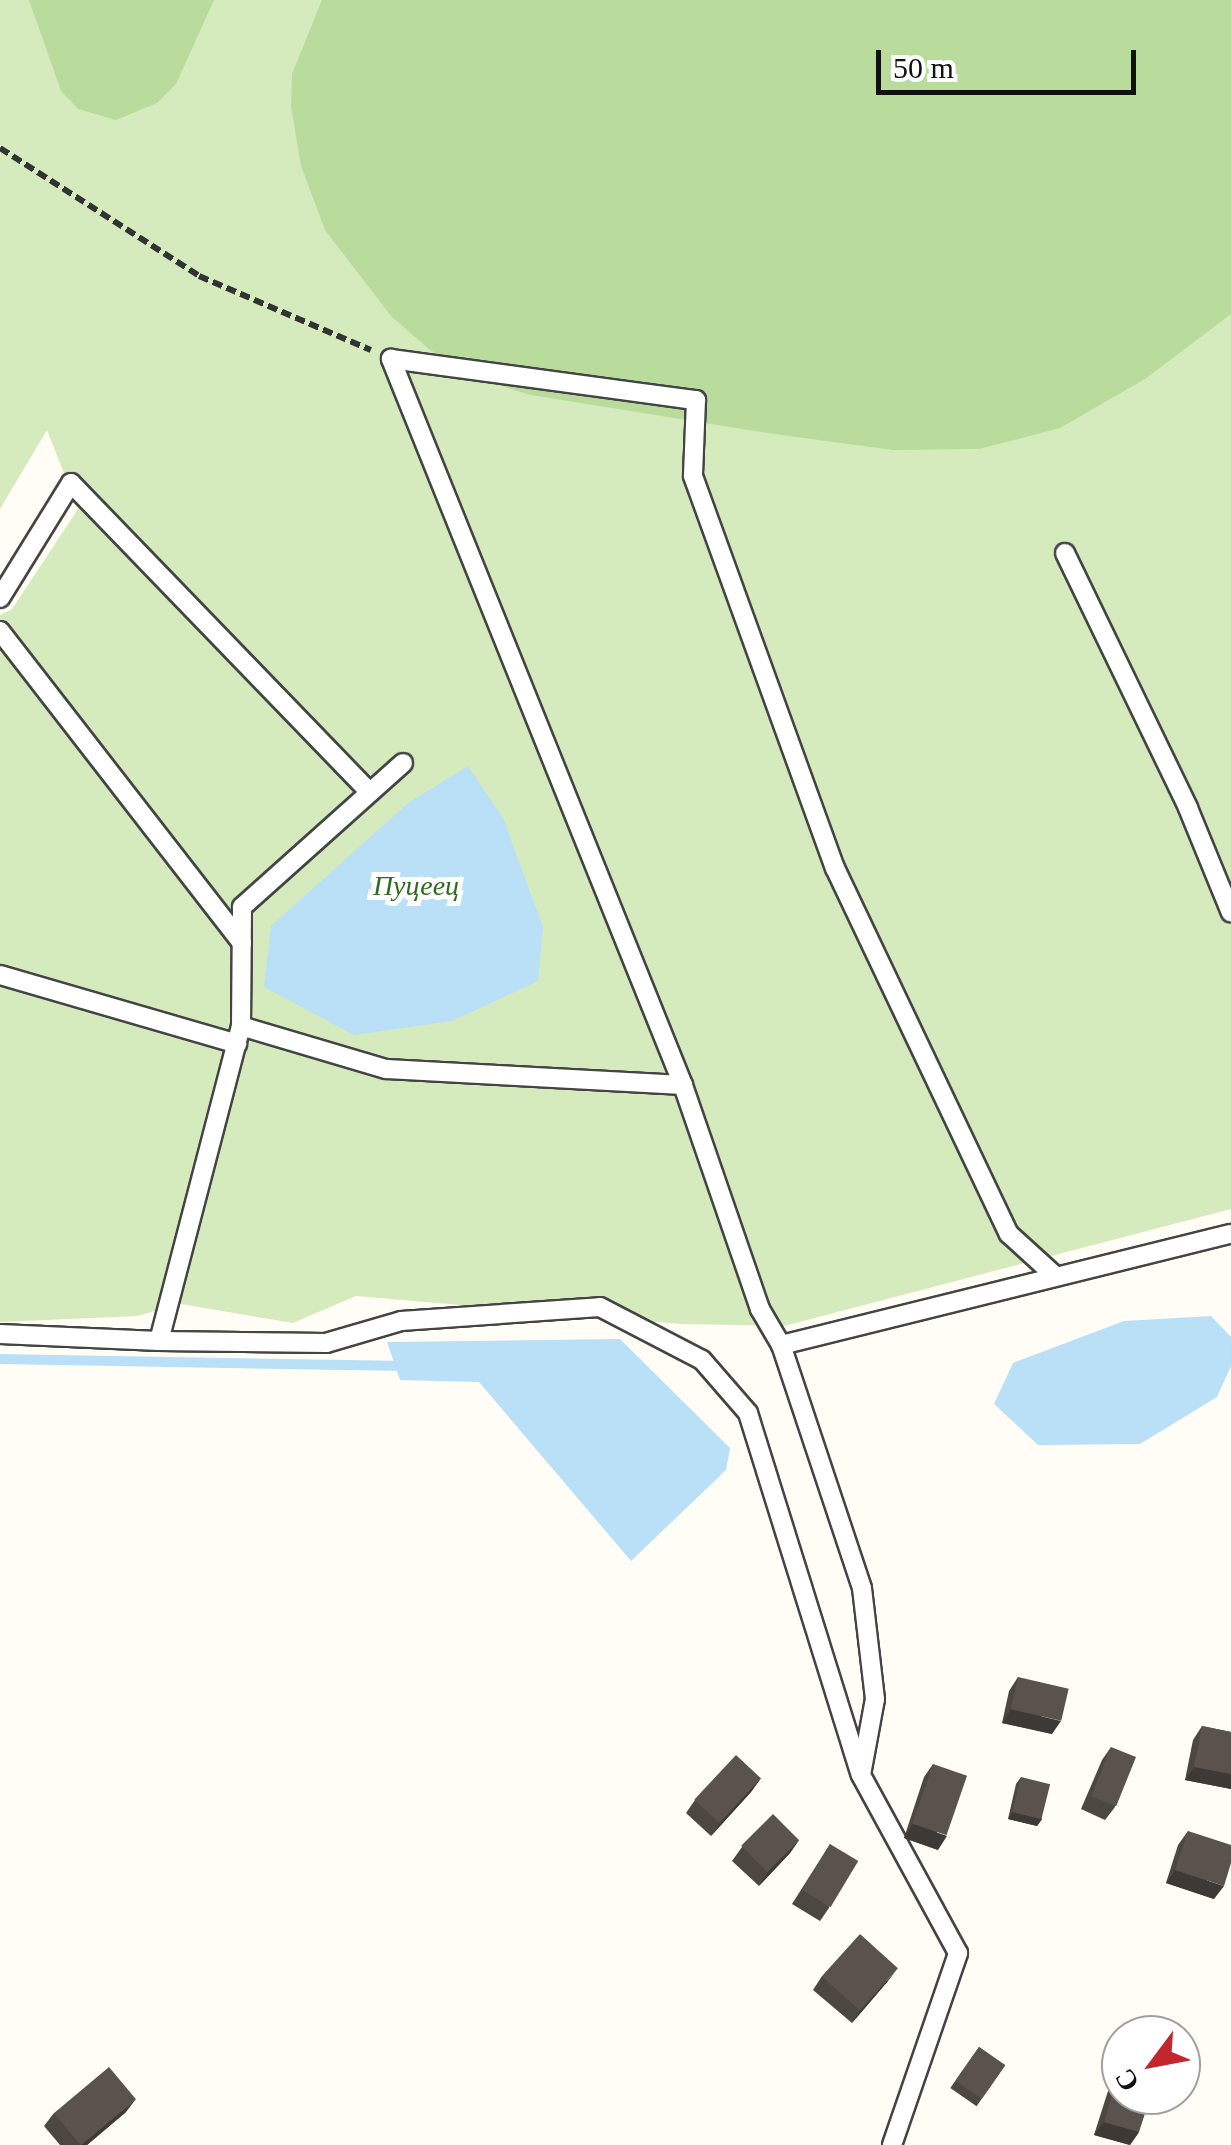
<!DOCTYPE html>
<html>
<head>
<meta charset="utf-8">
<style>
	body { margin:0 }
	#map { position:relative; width:1231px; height:2145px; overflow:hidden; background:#fffdf5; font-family:"Times New Roman",serif }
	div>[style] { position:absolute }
	.green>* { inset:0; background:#d5ebbd }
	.forest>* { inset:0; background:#b9dc9c }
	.water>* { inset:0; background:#b9e0f7 }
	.stream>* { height:10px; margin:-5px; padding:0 5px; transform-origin:5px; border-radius:5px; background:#b9e0f7 }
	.path>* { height:6px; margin-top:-3px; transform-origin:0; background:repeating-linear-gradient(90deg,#333 0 10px,transparent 0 15px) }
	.roads { filter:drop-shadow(2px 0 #444) drop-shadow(-2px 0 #444) drop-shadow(0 2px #444) drop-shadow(0 -2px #444) }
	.lane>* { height:18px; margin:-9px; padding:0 9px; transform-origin:9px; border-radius:9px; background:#fff }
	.wall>* { inset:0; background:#4d4742; transform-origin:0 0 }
	.shaded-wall>* { inset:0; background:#3f3936 }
	.building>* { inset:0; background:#5a524d; transform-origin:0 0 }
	span { translate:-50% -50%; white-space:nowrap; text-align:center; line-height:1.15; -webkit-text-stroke:10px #fff; paint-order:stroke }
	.park-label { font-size:28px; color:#2f6b1f; font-style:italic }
	.north { position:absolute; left:1101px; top:2015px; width:100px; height:100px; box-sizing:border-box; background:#fff; border:2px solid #a0a0a0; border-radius:50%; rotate:238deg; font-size:28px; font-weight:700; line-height:40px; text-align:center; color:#111 }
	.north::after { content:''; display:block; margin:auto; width:35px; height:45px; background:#c4262e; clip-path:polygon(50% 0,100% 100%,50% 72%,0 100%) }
	.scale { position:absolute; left:876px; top:50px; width:260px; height:45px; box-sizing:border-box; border:5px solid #111; border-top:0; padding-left:12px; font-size:30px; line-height:35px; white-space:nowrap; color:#111; -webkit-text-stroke:8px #fff; paint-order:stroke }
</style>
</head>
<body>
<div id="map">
	<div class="green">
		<i style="clip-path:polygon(0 0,1231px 0,1231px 1209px,784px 1326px,680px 1324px,356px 1296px,293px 1323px,181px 1304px,137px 1316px,0 1322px,0 615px,12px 609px,78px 509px,47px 430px,0 509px)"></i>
	</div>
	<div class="forest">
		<i style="clip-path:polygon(29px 0,214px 0,176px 84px,157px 103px,116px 120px,78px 109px,61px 91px)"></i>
		<i style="clip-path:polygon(322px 0,1231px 0,1231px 314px,1145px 379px,1060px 428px,979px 449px,893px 450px,774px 434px,531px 395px,479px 379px,430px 350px,391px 316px,325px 230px,301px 166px,291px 106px,292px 74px)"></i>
	</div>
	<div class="water">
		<i style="clip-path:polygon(468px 766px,503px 818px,543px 927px,538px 981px,452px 1021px,354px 1035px,264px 987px,271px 926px,408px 803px)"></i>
		<i style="clip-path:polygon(1211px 1316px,1231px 1337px,1231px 1366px,1217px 1397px,1140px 1444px,1038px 1445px,994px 1404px,1013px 1363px,1124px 1321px)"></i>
		<i style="clip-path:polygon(620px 1339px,730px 1448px,726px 1470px,631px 1561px,479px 1382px,400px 1380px,387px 1342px)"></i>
	</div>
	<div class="stream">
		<i style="left:0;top:1359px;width:408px;rotate:1deg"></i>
	</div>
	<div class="path">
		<i style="left:0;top:148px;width:237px;rotate:32.7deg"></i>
		<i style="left:199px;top:276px;width:187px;rotate:23.3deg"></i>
	</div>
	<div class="roads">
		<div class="lane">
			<i style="left:1065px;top:553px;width:283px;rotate:64.2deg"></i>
			<i style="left:1188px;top:808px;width:113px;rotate:67.7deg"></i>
			<i style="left:0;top:598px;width:135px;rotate:-58.3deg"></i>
			<i style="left:71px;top:483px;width:429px;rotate:46deg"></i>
			<i style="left:0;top:631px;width:395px;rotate:52.2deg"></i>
			<i style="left:0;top:975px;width:247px;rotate:16.2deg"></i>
			<i style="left:241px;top:1026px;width:119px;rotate:-89.5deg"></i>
			<i style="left:242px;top:907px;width:216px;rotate:-41.8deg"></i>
			<i style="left:683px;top:1085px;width:297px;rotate:-176.9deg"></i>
			<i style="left:386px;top:1069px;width:151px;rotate:-163.5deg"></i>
			<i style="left:241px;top:1026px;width:325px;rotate:104.6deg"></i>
			<i style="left:159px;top:1341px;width:167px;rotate:0.7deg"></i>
			<i style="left:326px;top:1343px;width:78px;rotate:-16.3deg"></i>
			<i style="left:401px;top:1321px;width:199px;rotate:-4deg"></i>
			<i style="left:600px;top:1307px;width:115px;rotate:27.5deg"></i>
			<i style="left:702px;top:1360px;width:70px;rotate:49deg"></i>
			<i style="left:748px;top:1413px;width:376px;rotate:72.7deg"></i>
			<i style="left:0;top:1334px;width:159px;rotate:2.5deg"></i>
			<i style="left:781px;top:1345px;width:463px;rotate:-13.9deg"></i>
			<i style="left:892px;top:2145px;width:203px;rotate:-71deg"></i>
			<i style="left:958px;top:1953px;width:203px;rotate:-118.6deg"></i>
			<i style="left:861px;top:1775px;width:77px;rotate:-79.6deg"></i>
			<i style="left:875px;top:1699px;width:112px;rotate:-96.7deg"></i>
			<i style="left:862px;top:1588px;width:256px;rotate:-108.4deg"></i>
			<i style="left:781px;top:1345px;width:42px;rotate:-120.3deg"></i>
			<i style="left:760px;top:1309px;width:237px;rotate:-109deg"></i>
			<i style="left:683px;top:1085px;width:783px;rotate:-111.91deg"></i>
			<i style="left:391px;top:359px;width:308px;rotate:7.7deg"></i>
			<i style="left:696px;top:400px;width:76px;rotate:92.3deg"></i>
			<i style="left:693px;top:476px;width:417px;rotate:70.1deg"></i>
			<i style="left:835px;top:868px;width:405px;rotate:64.6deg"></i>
			<i style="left:1009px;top:1234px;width:59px;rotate:42.3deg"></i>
		</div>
	</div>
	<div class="wall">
		<i style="clip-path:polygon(1018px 1677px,1052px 1734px,1002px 1723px,1009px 1691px)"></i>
		<i style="clip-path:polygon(1202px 1726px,1231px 1732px,1231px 1789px,1185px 1780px,1193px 1740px)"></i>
		<i style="clip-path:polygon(1111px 1747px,1115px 1807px,1105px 1820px,1081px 1809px,1102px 1760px)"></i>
		<i style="clip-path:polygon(933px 1764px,938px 1850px,904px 1838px,924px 1777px)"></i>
		<i style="clip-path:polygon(1021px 1777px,1042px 1819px,1037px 1826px,1008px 1819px,1016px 1784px)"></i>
		<i style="clip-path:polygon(761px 1778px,751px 1792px,711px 1836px,686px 1813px,695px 1800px)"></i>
		<i style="clip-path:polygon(1188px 1831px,1214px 1899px,1166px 1883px,1178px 1845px)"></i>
		<i style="clip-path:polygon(799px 1840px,790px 1853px,759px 1886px,732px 1861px,742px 1847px)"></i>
		<i style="clip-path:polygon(830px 1844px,829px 1908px,820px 1921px,792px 1904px)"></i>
		<i style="clip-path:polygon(822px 1976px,888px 1981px,852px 2023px,813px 1990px)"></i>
		<i style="left:979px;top:2047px;width:32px;height:50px;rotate:35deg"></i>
		<i style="clip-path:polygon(1117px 2078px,1139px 2132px,1130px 2145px,1094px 2135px,1108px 2091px)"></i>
		<i style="clip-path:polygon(126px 2112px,87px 2145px,60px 2145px,44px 2126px,54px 2113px)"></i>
	</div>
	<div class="shaded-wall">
		<i style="clip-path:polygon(1011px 1709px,1061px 1721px,1052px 1734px,1002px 1723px)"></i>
		<i style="clip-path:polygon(1194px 1767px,1231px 1774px,1231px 1789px,1185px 1780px)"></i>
		<i style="clip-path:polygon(761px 1778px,751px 1792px,711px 1836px,720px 1823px)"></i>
		<i style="clip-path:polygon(1013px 1812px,1042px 1819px,1037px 1826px,1008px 1819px)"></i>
		<i style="clip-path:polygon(913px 1824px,947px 1836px,938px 1850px,904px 1838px)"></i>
		<i style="clip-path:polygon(799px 1840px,790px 1853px,759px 1886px,768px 1872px)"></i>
		<i style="clip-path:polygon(1175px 1870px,1224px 1886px,1214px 1899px,1166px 1883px)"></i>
		<i style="clip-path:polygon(898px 1968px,888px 1981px,852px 2023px,861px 2010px)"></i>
		<i style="clip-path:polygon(136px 2099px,126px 2112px,87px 2145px,80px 2145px)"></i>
		<i style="clip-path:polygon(1104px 2122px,1139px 2132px,1130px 2145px,1094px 2135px)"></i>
	</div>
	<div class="building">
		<i style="left:1018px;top:1677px;width:52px;height:33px;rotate:13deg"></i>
		<i style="clip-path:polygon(1202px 1726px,1231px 1732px,1231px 1774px,1194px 1767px)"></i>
		<i style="left:1111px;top:1747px;width:27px;height:53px;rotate:22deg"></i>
		<i style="left:736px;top:1755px;width:34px;height:61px;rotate:43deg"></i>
		<i style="left:933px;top:1764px;width:36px;height:63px;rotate:19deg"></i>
		<i style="left:1021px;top:1777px;width:30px;height:36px;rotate:14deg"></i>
		<i style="left:773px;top:1814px;width:37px;height:45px;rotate:45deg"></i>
		<i style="clip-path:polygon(1188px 1831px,1231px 1845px,1231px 1863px,1224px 1886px,1175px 1870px)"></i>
		<i style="left:830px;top:1844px;width:33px;height:54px;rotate:31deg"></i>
		<i style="left:860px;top:1934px;width:51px;height:57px;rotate:42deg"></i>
		<i style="left:979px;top:2047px;width:32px;height:41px;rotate:35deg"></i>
		<i style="left:109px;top:2067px;width:42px;height:72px;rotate:50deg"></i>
		<i style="clip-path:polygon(1117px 2078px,1121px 2079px,1121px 2095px,1151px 2095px,1139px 2132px,1104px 2122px)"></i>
	</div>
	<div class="park-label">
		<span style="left:416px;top:886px">Пуцеец</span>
	</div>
	<div class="north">С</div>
	<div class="scale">50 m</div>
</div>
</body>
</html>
